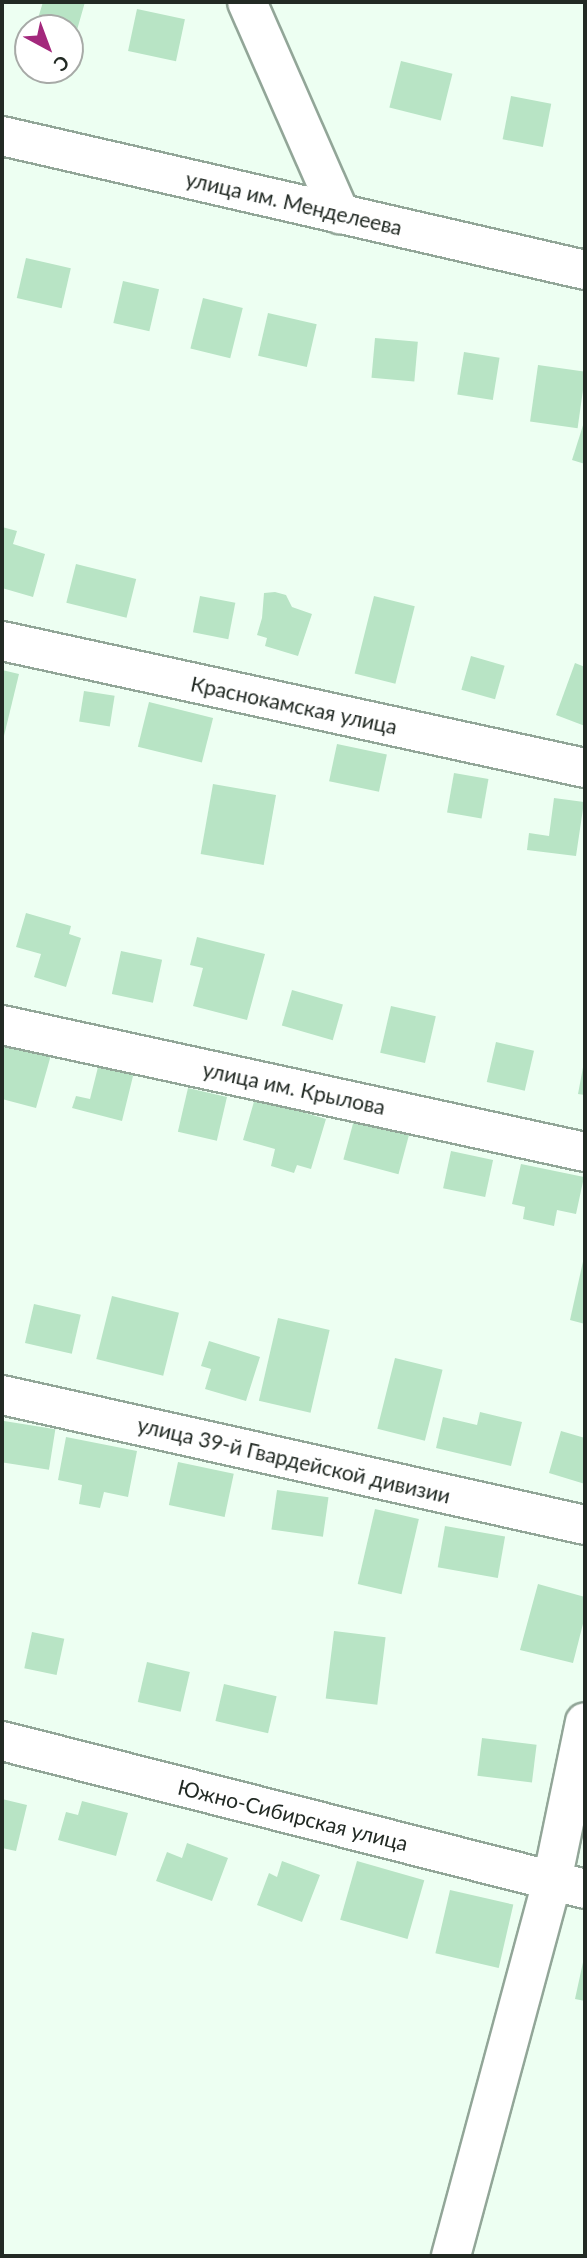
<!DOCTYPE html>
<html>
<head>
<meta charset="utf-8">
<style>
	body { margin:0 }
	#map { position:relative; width:587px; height:2258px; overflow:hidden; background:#edfff2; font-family:Lato,sans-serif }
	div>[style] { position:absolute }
	.building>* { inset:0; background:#b8e4c5; transform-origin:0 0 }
	.roads { filter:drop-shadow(2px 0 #92a698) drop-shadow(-2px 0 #92a698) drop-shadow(0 2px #92a698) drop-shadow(0 -2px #92a698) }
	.minor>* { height:38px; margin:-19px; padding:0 19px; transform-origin:19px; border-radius:19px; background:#fff }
	.secondary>* { height:38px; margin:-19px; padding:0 19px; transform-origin:19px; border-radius:19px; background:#fff }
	span { translate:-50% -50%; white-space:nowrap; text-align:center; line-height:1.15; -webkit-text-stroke:7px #fff; paint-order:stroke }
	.street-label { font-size:21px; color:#222a24 }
	.frame { position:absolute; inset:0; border:4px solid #222a24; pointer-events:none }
	.north { position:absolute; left:14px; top:14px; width:70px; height:70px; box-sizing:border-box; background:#fff; border:2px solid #a7aaa7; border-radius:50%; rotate:139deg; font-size:19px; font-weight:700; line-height:28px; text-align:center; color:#222a24 }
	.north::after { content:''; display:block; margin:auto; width:24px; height:32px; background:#a3287c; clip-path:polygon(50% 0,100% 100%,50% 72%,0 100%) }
</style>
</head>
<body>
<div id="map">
	<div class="building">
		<i style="clip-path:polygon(43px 2px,85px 2px,73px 44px,70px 43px,70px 28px,35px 28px)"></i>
		<i style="left:137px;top:9px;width:49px;height:43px;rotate:12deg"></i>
		<i style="left:401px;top:61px;width:53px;height:48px;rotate:14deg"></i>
		<i style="left:511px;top:96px;width:41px;height:44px;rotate:11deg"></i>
		<i style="left:26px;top:258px;width:46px;height:41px;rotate:13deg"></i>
		<i style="left:123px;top:281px;width:37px;height:43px;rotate:13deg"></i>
		<i style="left:203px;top:298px;width:41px;height:52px;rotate:14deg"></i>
		<i style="left:268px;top:313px;width:50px;height:44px;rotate:13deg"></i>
		<i style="left:375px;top:338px;width:43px;height:40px;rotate:5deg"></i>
		<i style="left:464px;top:352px;width:36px;height:43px;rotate:9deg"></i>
		<i style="left:538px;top:365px;width:48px;height:57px;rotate:8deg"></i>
		<i style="clip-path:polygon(585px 419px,585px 464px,572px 460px)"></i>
		<i style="clip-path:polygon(2px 527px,17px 531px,13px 544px,45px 554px,33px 597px,2px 588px)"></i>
		<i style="left:76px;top:564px;width:62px;height:40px;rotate:14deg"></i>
		<i style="clip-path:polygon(275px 592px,286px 595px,292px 607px,312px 614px,298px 656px,265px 646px,267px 638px,257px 635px,262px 618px,264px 593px)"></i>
		<i style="left:200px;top:596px;width:36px;height:37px;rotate:11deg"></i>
		<i style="left:374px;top:596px;width:42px;height:80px;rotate:14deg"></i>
		<i style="left:471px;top:656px;width:35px;height:35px;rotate:16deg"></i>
		<i style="clip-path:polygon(575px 663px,585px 667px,585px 726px,556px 715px)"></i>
		<i style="clip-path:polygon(2px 670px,19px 674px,3px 740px,2px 740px)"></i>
		<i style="left:84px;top:691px;width:31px;height:31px;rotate:9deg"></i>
		<i style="left:149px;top:702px;width:66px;height:46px;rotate:14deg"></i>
		<i style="left:337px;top:744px;width:51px;height:38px;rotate:12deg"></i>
		<i style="left:454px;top:773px;width:35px;height:40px;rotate:10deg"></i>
		<i style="left:213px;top:784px;width:64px;height:71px;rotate:10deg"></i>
		<i style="clip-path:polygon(554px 798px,584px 802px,576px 856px,527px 850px,529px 833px,549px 836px)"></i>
		<i style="clip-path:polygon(26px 913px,71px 926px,69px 934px,81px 938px,66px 987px,34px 977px,41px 954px,16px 947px)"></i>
		<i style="clip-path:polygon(197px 937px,265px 954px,247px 1020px,193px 1006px,203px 968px,190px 965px)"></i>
		<i style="left:121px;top:951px;width:42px;height:44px;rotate:12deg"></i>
		<i style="left:292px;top:990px;width:53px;height:37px;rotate:16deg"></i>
		<i style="left:391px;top:1006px;width:46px;height:48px;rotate:13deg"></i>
		<i style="clip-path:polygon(3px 1042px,51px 1055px,36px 1108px,2px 1099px)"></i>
		<i style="left:496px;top:1042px;width:39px;height:41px;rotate:13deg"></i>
		<i style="clip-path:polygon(584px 1062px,585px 1062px,585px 1095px,578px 1094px)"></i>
		<i style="clip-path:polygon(99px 1063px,134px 1072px,122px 1121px,72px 1108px,76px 1096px,90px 1099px)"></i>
		<i style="left:188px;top:1088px;width:40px;height:45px;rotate:13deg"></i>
		<i style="clip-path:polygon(255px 1098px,326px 1119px,311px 1169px,297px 1165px,294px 1173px,271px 1166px,275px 1149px,243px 1140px)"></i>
		<i style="left:354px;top:1120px;width:57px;height:41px;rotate:15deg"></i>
		<i style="left:451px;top:1151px;width:43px;height:38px;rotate:12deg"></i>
		<i style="clip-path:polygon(521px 1164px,584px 1177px,576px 1214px,557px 1210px,554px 1226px,523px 1219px,525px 1207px,512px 1204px)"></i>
		<i style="clip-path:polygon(584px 1257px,585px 1257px,585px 1324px,570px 1320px)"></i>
		<i style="left:112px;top:1296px;width:69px;height:65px;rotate:14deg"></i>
		<i style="left:34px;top:1304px;width:48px;height:40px;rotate:13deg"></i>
		<i style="left:278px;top:1318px;width:53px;height:85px;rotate:13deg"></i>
		<i style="clip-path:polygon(209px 1341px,260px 1357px,246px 1401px,205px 1389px,211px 1369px,201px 1366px)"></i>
		<i style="left:395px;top:1358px;width:49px;height:73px;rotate:14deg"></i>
		<i style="clip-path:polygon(480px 1412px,522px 1422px,511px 1466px,436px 1448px,443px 1417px,477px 1425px)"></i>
		<i style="left:4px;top:1421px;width:52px;height:41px;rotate:9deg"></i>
		<i style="clip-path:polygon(561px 1431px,585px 1438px,585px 1484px,549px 1473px)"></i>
		<i style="clip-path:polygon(66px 1437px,137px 1451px,128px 1497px,104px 1492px,100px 1508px,79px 1504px,82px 1485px,58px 1480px)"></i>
		<i style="left:178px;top:1462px;width:57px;height:44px;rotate:12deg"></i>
		<i style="left:277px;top:1490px;width:52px;height:40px;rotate:8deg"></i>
		<i style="left:375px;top:1509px;width:45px;height:77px;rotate:13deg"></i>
		<i style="left:445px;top:1526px;width:61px;height:42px;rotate:10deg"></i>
		<i style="clip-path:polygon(538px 1584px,585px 1597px,585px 1616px,573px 1663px,520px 1650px)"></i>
		<i style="left:334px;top:1631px;width:52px;height:68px;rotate:7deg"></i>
		<i style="left:32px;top:1632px;width:33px;height:37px;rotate:12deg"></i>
		<i style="left:147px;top:1662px;width:44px;height:41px;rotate:13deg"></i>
		<i style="left:224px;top:1684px;width:54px;height:38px;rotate:13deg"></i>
		<i style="left:482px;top:1738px;width:55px;height:38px;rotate:7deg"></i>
		<i style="clip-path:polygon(2px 1799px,27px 1805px,16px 1851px,2px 1848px)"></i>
		<i style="clip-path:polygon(82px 1801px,128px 1813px,116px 1856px,58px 1840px,66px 1812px,78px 1815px)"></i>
		<i style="clip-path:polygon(187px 1843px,228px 1858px,212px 1901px,156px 1881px,167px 1852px,182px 1858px)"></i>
		<i style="clip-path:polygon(282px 1861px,320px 1875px,302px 1922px,257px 1905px,269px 1873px,277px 1877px)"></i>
		<i style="left:357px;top:1861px;width:70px;height:61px;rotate:16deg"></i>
		<i style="left:450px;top:1890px;width:65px;height:65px;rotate:13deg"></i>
		<i style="clip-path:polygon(585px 1953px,585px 2001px,575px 1999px)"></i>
	</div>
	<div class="roads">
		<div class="minor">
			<i style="left:247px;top:2px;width:232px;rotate:66.3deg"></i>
			<i style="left:2px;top:641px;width:597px;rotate:12.29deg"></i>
			<i style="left:2px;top:1025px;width:597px;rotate:12.29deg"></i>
			<i style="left:2px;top:1395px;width:597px;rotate:12.57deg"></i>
			<i style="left:2px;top:1741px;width:601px;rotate:14.24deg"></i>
			<i style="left:451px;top:2256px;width:388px;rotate:-74.9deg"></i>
			<i style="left:552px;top:1881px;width:162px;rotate:-78.3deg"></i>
		</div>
		<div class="secondary">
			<i style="left:2px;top:136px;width:598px;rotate:12.94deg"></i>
		</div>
	</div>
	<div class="street-label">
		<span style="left:294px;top:203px;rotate:13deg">улица им. Менделеева</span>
		<span style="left:294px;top:705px;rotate:12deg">Краснокамская улица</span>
		<span style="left:294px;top:1088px;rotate:12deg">улица им. Крылова</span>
		<span style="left:294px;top:1460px;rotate:13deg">улица 39-й Гвардейской дивизии</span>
		<span style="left:293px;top:1815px;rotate:14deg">Южно-Сибирская улица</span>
	</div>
	<div class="frame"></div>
	<div class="north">С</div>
</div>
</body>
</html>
